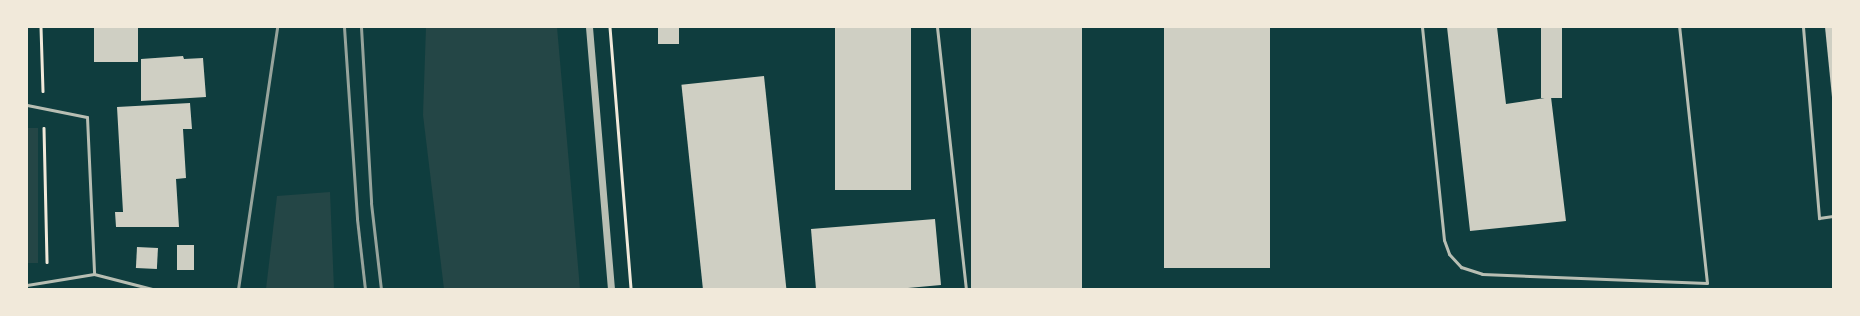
<!DOCTYPE html>
<html>
<head>
<meta charset="utf-8">
<style>
	body { margin:0 }
	#map { position:relative; width:1860px; height:316px; overflow:hidden; background:#0f3d3e; font-family:"Public Sans",sans-serif }
	div>[style] { position:absolute }
	.green>* { inset:0; background:#244646; transform-origin:0 0 }
	.building>* { inset:0; background:#cfcfc3; transform-origin:0 0 }
	.path>* { height:2.5px; margin:-1.25px; padding:0 1.25px; transform-origin:1.25px; border-radius:1.25px; background:#f1e9da }
	.service>* { height:3px; margin:-1.5px; padding:0 1.5px; transform-origin:1.5px; border-radius:1.5px; background:#b8beb3 }
	.tertiary>* { height:7px; margin:-3.5px; padding:0 3.5px; transform-origin:3.5px; border-radius:3.5px; background:#b8beb3 }
	.rail>* { height:3px; margin:-1.5px; padding:0 1.5px; transform-origin:1.5px; border-radius:1.5px; background:#97a49c }
	span { translate:-50% -50%; white-space:nowrap; text-align:center; line-height:1.15; -webkit-text-stroke:3px #f1e9da; paint-order:stroke }
	.frame { position:absolute; inset:0; border:28px solid #f1e9da; pointer-events:none }
</style>
</head>
<body>
<div id="map">
	<div class="green">
		<i style="clip-path:polygon(426px 27px,557px 27px,580px 289px,444px 289px,423px 115px)"></i>
		<i style="left:27px;top:128px;width:11px;height:135px"></i>
		<i style="clip-path:polygon(330px 192px,334px 289px,266px 289px,277px 196px)"></i>
	</div>
	<div class="building">
		<i style="left:94px;top:27px;width:44px;height:35px"></i>
		<i style="left:658px;top:27px;width:21px;height:17px"></i>
		<i style="left:835px;top:27px;width:76px;height:163px"></i>
		<i style="left:971px;top:27px;width:111px;height:263px"></i>
		<i style="left:1164px;top:27px;width:106px;height:241px"></i>
		<i style="clip-path:polygon(1447px 27px,1497px 27px,1506px 104px,1551px 97px,1566px 221px,1470px 231px)"></i>
		<i style="left:1541px;top:27px;width:21px;height:71px"></i>
		<i style="clip-path:polygon(1825px 27px,1833px 27px,1833px 97px,1832px 97px)"></i>
		<i style="clip-path:polygon(183px 56px,184px 59px,203px 58px,206px 97px,141px 101px,141px 59px)"></i>
		<i style="left:764px;top:76px;width:214px;height:83px;rotate:84deg"></i>
		<i style="clip-path:polygon(190px 103px,192px 129px,183px 129px,186px 178px,176px 179px,179px 227px,116px 227px,115px 212px,123px 212px,117px 107px)"></i>
		<i style="clip-path:polygon(935px 219px,941px 285px,897px 289px,816px 289px,811px 229px)"></i>
		<i style="left:177px;top:245px;width:17px;height:25px"></i>
		<i style="left:137px;top:247px;width:21px;height:21px;rotate:3deg"></i>
	</div>
	<div class="path">
		<i style="left:41px;top:27px;width:64px;rotate:88.2deg"></i>
		<i style="left:610px;top:27px;width:263px;rotate:85.4deg"></i>
		<i style="left:44px;top:128px;width:134px;rotate:88.7deg"></i>
	</div>
	<div class="service">
		<i style="left:937px;top:27px;width:264px;rotate:83.7deg"></i>
		<i style="left:1422px;top:27px;width:214px;rotate:84.1deg"></i>
		<i style="left:1444px;top:240px;width:15px;rotate:70deg"></i>
		<i style="left:1449px;top:254px;width:18px;rotate:47deg"></i>
		<i style="left:1461px;top:267px;width:22px;rotate:18deg"></i>
		<i style="left:1482px;top:274px;width:225px;rotate:2.3deg"></i>
		<i style="left:1707px;top:283px;width:258px;rotate:-96.2deg"></i>
		<i style="left:1803px;top:27px;width:192px;rotate:85.2deg"></i>
		<i style="left:1819px;top:218px;width:14px;rotate:-8deg"></i>
		<i style="left:27px;top:105px;width:61px;rotate:11.3deg"></i>
		<i style="left:87px;top:117px;width:157px;rotate:87.4deg"></i>
		<i style="left:94px;top:274px;width:68px;rotate:170.7deg"></i>
		<i style="left:94px;top:274px;width:60px;rotate:14.5deg"></i>
	</div>
	<div class="tertiary">
		<i style="left:589px;top:27px;width:263px;rotate:85.2deg"></i>
	</div>
	<div class="rail">
		<i style="left:344px;top:27px;width:192px;rotate:86.1deg"></i>
		<i style="left:357px;top:219px;width:70px;rotate:83.5deg"></i>
		<i style="left:361px;top:27px;width:176px;rotate:86.7deg"></i>
		<i style="left:371px;top:203px;width:87px;rotate:83.4deg"></i>
		<i style="left:238px;top:289px;width:265px;rotate:-81.5deg"></i>
	</div>
	<div class="frame"></div>
</div>
</body>
</html>
